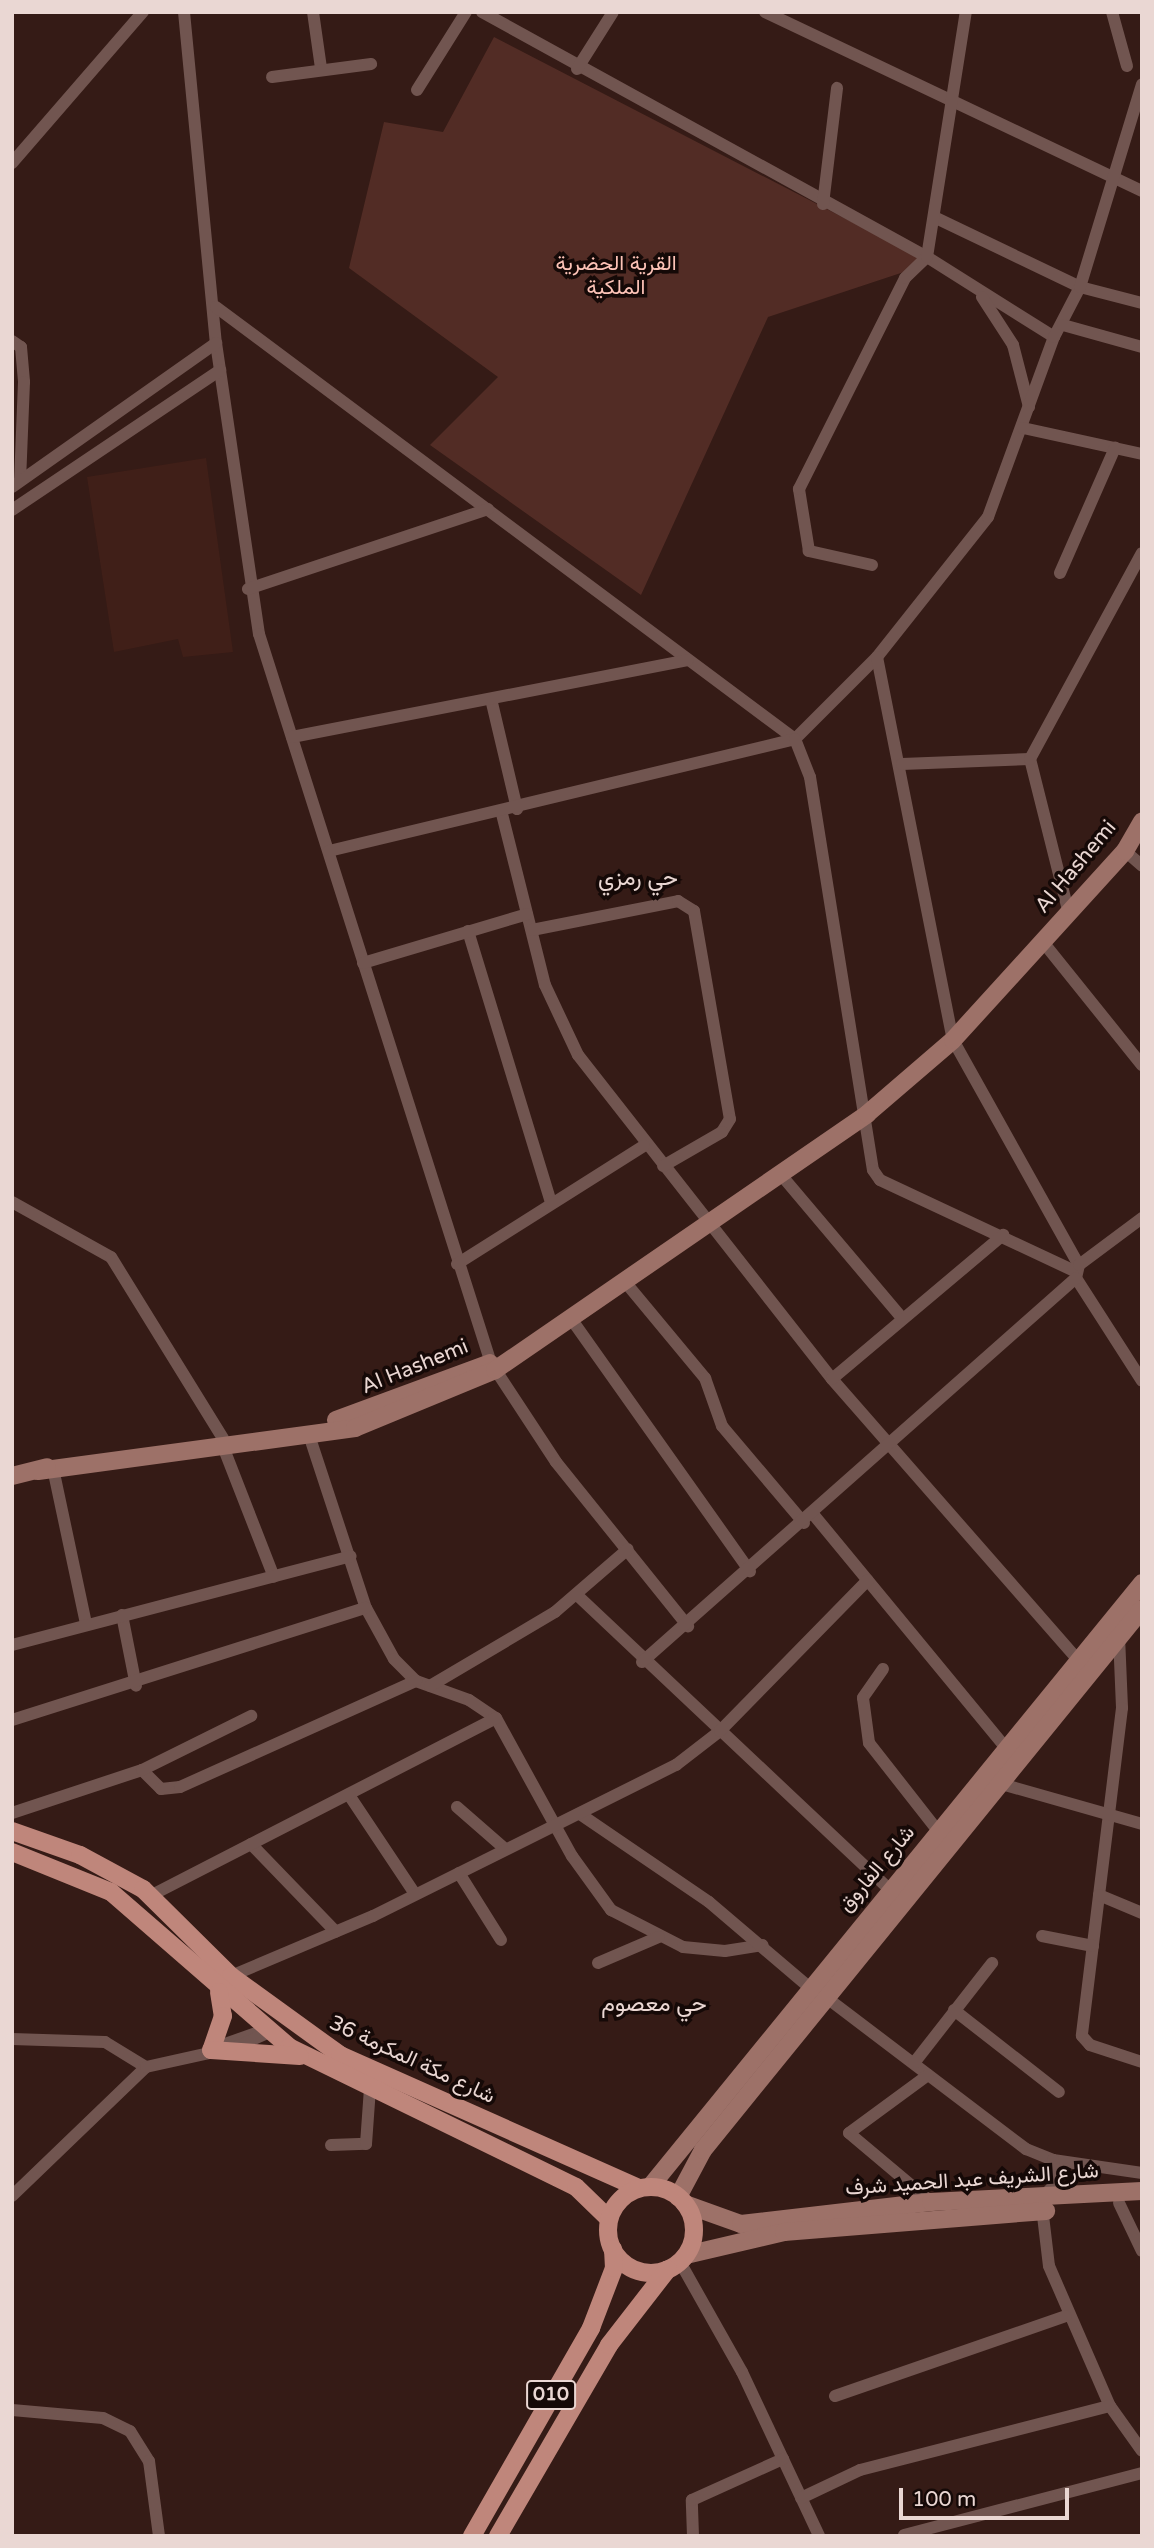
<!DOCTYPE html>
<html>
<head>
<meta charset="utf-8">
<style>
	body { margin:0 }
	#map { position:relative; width:1154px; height:2548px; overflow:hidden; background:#351b16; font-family:"Varela Round",Vazirmatn,sans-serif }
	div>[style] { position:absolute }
	.built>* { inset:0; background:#401f18 }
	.green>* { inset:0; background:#522c25 }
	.street>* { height:12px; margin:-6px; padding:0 6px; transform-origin:6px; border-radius:6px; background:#715550 }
	.secondary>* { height:18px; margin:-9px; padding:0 9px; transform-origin:9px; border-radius:9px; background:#9d7168 }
	.primary>* { height:18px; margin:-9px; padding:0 9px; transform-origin:9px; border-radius:9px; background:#bf867b }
	.primary>.ring { margin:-9px; padding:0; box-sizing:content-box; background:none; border:18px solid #bf867b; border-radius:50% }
	span { translate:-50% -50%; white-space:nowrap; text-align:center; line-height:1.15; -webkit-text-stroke:7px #150907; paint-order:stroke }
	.shield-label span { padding:2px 5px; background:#150907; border:2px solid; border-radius:5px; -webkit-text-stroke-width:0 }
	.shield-label { font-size:19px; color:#ead7d3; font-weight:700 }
	.park-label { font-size:21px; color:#fdc3b7 }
	.street-label { font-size:21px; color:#ead7d3 }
	.neighbourhood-label { font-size:23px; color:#ead7d3 }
	.frame { position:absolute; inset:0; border:14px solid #ead7d3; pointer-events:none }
	.scale { position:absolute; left:899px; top:2488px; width:170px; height:32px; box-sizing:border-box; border:4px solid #ead7d3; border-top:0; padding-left:9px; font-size:21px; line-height:24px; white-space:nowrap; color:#ead7d3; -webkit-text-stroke:5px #150907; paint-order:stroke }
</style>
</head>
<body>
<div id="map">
	<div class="built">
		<i style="clip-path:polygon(206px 458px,233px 652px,183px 657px,178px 639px,114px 652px,87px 477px)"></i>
	</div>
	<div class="green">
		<i style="clip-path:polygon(494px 37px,931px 263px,768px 317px,641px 595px,430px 445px,498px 377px,349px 268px,384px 122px,443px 132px)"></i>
	</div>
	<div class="street">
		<i style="left:184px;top:12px;width:333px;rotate:84.5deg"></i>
		<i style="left:216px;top:343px;width:294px;rotate:81.6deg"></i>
		<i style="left:259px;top:634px;width:765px;rotate:72.35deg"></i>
		<i style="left:491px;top:1363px;width:118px;rotate:56.7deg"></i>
		<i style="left:556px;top:1462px;width:211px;rotate:51.2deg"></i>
		<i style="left:313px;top:12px;width:57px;rotate:81.9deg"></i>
		<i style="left:482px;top:12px;width:508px;rotate:28.84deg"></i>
		<i style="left:927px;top:257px;width:150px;rotate:32.2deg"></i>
		<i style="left:765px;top:12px;width:417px;rotate:25.4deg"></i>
		<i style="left:1112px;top:12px;width:56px;rotate:74.5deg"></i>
		<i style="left:577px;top:69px;width:67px;rotate:-57.7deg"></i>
		<i style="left:272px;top:77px;width:100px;rotate:-7.5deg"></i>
		<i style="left:417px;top:90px;width:92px;rotate:-57.9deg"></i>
		<i style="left:12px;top:163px;width:200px;rotate:-49.1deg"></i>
		<i style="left:823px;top:204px;width:117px;rotate:-83.1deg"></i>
		<i style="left:934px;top:217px;width:162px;rotate:25.6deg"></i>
		<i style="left:1080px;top:287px;width:64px;rotate:14.5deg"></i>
		<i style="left:982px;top:297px;width:57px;rotate:57.1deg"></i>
		<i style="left:1013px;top:345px;width:64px;rotate:75.5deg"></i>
		<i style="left:216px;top:307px;width:722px;rotate:36.73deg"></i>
		<i style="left:795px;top:739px;width:116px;rotate:-45deg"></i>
		<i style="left:877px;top:657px;width:179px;rotate:-51.6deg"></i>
		<i style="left:988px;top:517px;width:192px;rotate:-69.9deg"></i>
		<i style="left:1054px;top:337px;width:56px;rotate:-62.5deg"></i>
		<i style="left:1080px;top:287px;width:212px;rotate:-73deg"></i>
		<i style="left:1063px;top:325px;width:82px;rotate:15.6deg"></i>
		<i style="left:12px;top:341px;width:11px;rotate:34deg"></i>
		<i style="left:21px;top:347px;width:35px;rotate:85deg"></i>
		<i style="left:24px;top:382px;width:99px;rotate:92.3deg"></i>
		<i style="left:1023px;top:428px;width:122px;rotate:12.3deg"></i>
		<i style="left:12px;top:487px;width:250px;rotate:-35.2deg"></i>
		<i style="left:12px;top:510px;width:251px;rotate:-33.9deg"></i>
		<i style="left:872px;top:565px;width:65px;rotate:-167.5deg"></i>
		<i style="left:809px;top:551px;width:63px;rotate:-99.2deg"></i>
		<i style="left:799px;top:489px;width:236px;rotate:-63.3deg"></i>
		<i style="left:905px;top:278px;width:30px;rotate:-44deg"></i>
		<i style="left:927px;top:257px;width:248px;rotate:-81deg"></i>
		<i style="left:1060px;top:573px;width:137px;rotate:-66.3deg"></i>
		<i style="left:248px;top:589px;width:253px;rotate:-18.4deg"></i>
		<i style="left:877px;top:657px;width:390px;rotate:78.8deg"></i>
		<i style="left:953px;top:1040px;width:258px;rotate:60.8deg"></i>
		<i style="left:1079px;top:1265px;width:13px;rotate:103deg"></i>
		<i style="left:1076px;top:1278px;width:122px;rotate:57.3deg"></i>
		<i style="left:492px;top:703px;width:109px;rotate:76.7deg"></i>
		<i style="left:292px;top:737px;width:403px;rotate:-11deg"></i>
		<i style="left:902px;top:764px;width:128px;rotate:-2.2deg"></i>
		<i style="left:502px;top:814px;width:176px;rotate:75.9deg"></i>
		<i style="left:545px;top:985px;width:77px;rotate:64.8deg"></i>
		<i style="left:578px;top:1055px;width:412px;rotate:51.9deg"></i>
		<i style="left:832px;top:1379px;width:376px;rotate:48.8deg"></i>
		<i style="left:329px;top:851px;width:479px;rotate:-13.5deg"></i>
		<i style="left:795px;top:739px;width:41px;rotate:68.5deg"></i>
		<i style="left:810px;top:777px;width:398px;rotate:80.9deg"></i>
		<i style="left:873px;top:1170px;width:12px;rotate:55deg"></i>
		<i style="left:880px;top:1180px;width:217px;rotate:25.1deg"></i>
		<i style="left:1125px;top:851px;width:23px;rotate:41deg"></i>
		<i style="left:1068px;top:910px;width:156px;rotate:-104.1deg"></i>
		<i style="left:1030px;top:759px;width:234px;rotate:-61.5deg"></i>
		<i style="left:532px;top:930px;width:149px;rotate:-11.2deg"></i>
		<i style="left:678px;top:901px;width:19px;rotate:32deg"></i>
		<i style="left:694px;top:911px;width:211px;rotate:80.2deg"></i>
		<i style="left:730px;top:1119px;width:15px;rotate:122deg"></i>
		<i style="left:722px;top:1132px;width:68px;rotate:150deg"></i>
		<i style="left:468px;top:931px;width:281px;rotate:73deg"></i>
		<i style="left:1043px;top:942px;width:158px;rotate:51.2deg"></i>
		<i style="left:363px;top:963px;width:171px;rotate:-16.6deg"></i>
		<i style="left:782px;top:1176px;width:186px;rotate:49.8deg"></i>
		<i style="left:12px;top:1202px;width:113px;rotate:29.1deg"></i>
		<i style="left:111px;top:1257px;width:213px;rotate:58.3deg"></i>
		<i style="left:457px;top:1264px;width:221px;rotate:-32.3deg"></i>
		<i style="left:1079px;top:1265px;width:79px;rotate:-36.7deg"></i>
		<i style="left:626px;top:1283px;width:124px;rotate:50.3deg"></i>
		<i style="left:705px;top:1378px;width:51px;rotate:70.5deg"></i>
		<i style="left:722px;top:1426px;width:127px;rotate:49.8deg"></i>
		<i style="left:572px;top:1320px;width:308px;rotate:54.7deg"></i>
		<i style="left:832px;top:1379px;width:224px;rotate:-40.1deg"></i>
		<i style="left:310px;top:1438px;width:179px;rotate:71.8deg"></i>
		<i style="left:366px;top:1608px;width:58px;rotate:61.2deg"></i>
		<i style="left:394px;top:1659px;width:31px;rotate:45deg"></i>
		<i style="left:416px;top:1681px;width:56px;rotate:19.7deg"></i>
		<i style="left:469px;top:1700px;width:32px;rotate:34deg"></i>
		<i style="left:496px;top:1718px;width:158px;rotate:61.2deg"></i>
		<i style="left:572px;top:1856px;width:67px;rotate:54.2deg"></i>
		<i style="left:611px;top:1910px;width:81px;rotate:27.2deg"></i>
		<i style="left:683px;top:1947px;width:42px;rotate:5.4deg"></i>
		<i style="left:725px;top:1951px;width:38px;rotate:-9deg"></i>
		<i style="left:224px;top:1449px;width:137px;rotate:68.7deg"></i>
		<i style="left:54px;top:1473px;width:153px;rotate:78deg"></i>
		<i style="left:813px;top:1514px;width:303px;rotate:50.5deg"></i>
		<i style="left:577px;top:1595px;width:429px;rotate:43.3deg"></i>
		<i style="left:122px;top:1615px;width:72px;rotate:78.8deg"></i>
		<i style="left:1119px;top:1636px;width:72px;rotate:87.6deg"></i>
		<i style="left:1122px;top:1708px;width:330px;rotate:97deg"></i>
		<i style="left:1082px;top:2036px;width:12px;rotate:48deg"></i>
		<i style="left:1090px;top:2045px;width:55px;rotate:18.1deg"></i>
		<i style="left:12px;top:1645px;width:350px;rotate:-14.7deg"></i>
		<i style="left:642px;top:1662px;width:579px;rotate:-41.5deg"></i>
		<i style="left:883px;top:1669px;width:35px;rotate:125deg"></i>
		<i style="left:863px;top:1698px;width:45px;rotate:82.4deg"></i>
		<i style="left:869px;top:1743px;width:112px;rotate:51.9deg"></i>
		<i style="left:430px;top:1686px;width:145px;rotate:-30.6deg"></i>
		<i style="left:555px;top:1612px;width:96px;rotate:-40.8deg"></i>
		<i style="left:12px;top:1720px;width:371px;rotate:-17.6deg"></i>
		<i style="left:142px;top:1770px;width:27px;rotate:45deg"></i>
		<i style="left:161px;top:1789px;width:19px;rotate:-6deg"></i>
		<i style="left:180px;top:1787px;width:259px;rotate:-24.2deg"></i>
		<i style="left:998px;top:1783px;width:150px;rotate:15.9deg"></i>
		<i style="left:349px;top:1795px;width:119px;rotate:56.3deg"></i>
		<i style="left:457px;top:1807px;width:62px;rotate:41.1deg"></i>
		<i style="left:12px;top:1813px;width:137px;rotate:-18.3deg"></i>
		<i style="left:142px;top:1770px;width:122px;rotate:-26.4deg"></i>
		<i style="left:580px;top:1814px;width:156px;rotate:34.3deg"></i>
		<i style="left:709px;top:1902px;width:131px;rotate:40.4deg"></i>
		<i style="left:251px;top:1844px;width:122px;rotate:46deg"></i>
		<i style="left:459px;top:1873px;width:79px;rotate:57.9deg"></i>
		<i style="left:1099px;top:1895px;width:47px;rotate:22.7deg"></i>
		<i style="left:150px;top:1896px;width:389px;rotate:-27.2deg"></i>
		<i style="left:1042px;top:1936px;width:52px;rotate:11.1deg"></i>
		<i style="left:598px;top:1963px;width:66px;rotate:-23.1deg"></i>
		<i style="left:231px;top:1976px;width:154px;rotate:-22.9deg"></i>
		<i style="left:373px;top:1916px;width:339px;rotate:-26.5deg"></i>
		<i style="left:676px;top:1765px;width:56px;rotate:-37.7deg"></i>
		<i style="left:720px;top:1731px;width:211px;rotate:-45.6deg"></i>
		<i style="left:827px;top:1998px;width:250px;rotate:37.2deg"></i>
		<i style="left:1026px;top:2149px;width:29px;rotate:22deg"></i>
		<i style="left:1053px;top:2160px;width:90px;rotate:8.3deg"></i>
		<i style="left:954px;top:2010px;width:133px;rotate:38deg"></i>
		<i style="left:12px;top:2039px;width:93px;rotate:1.8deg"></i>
		<i style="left:105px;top:2042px;width:48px;rotate:31.4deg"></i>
		<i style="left:214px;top:2048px;width:45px;rotate:-19.7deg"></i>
		<i style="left:914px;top:2063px;width:127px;rotate:-52deg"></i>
		<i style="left:928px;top:2075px;width:98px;rotate:143.7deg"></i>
		<i style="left:849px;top:2133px;width:107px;rotate:40.1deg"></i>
		<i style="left:331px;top:2145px;width:35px;rotate:-2deg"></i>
		<i style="left:366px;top:2144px;width:56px;rotate:-85.9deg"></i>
		<i style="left:1053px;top:2160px;width:24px;rotate:85deg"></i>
		<i style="left:1055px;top:2184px;width:21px;rotate:133deg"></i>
		<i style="left:1041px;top:2199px;width:67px;rotate:83.2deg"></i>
		<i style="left:1049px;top:2266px;width:153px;rotate:66.5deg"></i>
		<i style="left:1110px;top:2406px;width:55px;rotate:54.6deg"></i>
		<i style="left:12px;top:2196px;width:186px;rotate:-43.9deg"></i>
		<i style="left:146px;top:2067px;width:92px;rotate:-12.5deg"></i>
		<i style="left:236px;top:2047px;width:36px;rotate:-24deg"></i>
		<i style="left:1119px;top:2203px;width:53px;rotate:64.4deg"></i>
		<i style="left:680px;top:2262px;width:126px;rotate:60.6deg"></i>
		<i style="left:742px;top:2372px;width:181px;rotate:64.8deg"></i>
		<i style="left:835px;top:2396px;width:244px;rotate:-19.1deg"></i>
		<i style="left:12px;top:2410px;width:91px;rotate:5deg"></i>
		<i style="left:103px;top:2418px;width:30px;rotate:26deg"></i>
		<i style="left:130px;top:2431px;width:36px;rotate:58deg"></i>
		<i style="left:149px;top:2461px;width:76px;rotate:82.4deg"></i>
		<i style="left:801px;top:2498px;width:65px;rotate:-25.4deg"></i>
		<i style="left:860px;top:2470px;width:258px;rotate:-14.4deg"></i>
		<i style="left:904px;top:2535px;width:246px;rotate:-14.6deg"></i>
		<i style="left:693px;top:2536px;width:36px;rotate:-92deg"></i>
		<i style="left:692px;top:2500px;width:100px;rotate:-24.3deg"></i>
	</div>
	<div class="secondary">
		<i style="left:336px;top:1420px;width:164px;rotate:-20.3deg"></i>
		<i style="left:38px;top:1471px;width:320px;rotate:-7.7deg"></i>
		<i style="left:355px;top:1428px;width:152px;rotate:-22.5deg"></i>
		<i style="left:495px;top:1370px;width:452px;rotate:-34.5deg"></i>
		<i style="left:867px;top:1114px;width:113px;rotate:-40.7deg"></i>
		<i style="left:953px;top:1040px;width:256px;rotate:-47.7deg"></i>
		<i style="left:1125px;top:851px;width:34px;rotate:-60deg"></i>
		<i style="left:12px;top:1476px;width:36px;rotate:-14deg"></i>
		<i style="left:650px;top:2187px;width:779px;rotate:-50.83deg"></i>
		<i style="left:678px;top:2197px;width:53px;rotate:-62deg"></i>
		<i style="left:703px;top:2150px;width:697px;rotate:-50.94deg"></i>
		<i style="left:685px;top:2204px;width:59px;rotate:19.7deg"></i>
		<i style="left:741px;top:2224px;width:191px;rotate:-6.6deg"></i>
		<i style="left:931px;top:2202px;width:211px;rotate:-3deg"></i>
		<i style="left:686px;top:2255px;width:101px;rotate:-13.2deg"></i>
		<i style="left:784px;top:2232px;width:263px;rotate:-4.6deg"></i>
	</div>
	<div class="primary">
		<i style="left:12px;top:1831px;width:72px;rotate:19.4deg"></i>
		<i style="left:80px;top:1855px;width:72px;rotate:28.4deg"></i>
		<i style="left:143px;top:1889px;width:124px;rotate:44.7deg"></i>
		<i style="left:231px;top:1976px;width:135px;rotate:35.9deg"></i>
		<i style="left:340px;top:2055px;width:327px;rotate:24deg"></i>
		<i style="left:12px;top:1852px;width:107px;rotate:22deg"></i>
		<i style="left:111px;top:1892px;width:236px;rotate:41deg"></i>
		<i style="left:289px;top:2047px;width:319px;rotate:26deg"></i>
		<i style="left:576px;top:2187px;width:46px;rotate:44.1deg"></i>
		<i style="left:219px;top:1992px;width:24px;rotate:81deg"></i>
		<i style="left:223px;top:2016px;width:36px;rotate:109deg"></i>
		<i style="left:211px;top:2050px;width:89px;rotate:3.9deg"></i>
		<i class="ring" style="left:608px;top:2187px;width:68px;height:68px"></i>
		<i style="left:472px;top:2536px;width:240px;rotate:-60.2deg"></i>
		<i style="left:591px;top:2328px;width:64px;rotate:-69deg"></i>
		<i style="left:614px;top:2268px;width:19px;rotate:-93deg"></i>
		<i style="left:498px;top:2536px;width:221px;rotate:-59.8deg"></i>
		<i style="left:609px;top:2345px;width:96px;rotate:-52.2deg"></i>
	</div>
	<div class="shield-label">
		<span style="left:551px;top:2395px">010</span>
	</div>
	<div class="park-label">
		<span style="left:616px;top:276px">القرية الحضرية<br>الملكية</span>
	</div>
	<div class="street-label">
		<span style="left:1076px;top:867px;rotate:-50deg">Al Hashemi</span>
		<span style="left:415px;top:1367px;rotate:-22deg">Al Hashemi</span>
		<span style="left:877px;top:1869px;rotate:-50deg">شارع الفاروق</span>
		<span style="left:412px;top:2060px;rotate:25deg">شارع مكة المكرمة 36</span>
		<span style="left:972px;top:2180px;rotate:-4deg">شارع الشريف عبد الحميد شرف</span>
	</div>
	<div class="neighbourhood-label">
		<span style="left:638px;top:878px">حي رمزي</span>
		<span style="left:654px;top:2004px">حي معصوم</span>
	</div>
	<div class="frame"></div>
	<div class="scale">100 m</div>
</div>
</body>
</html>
